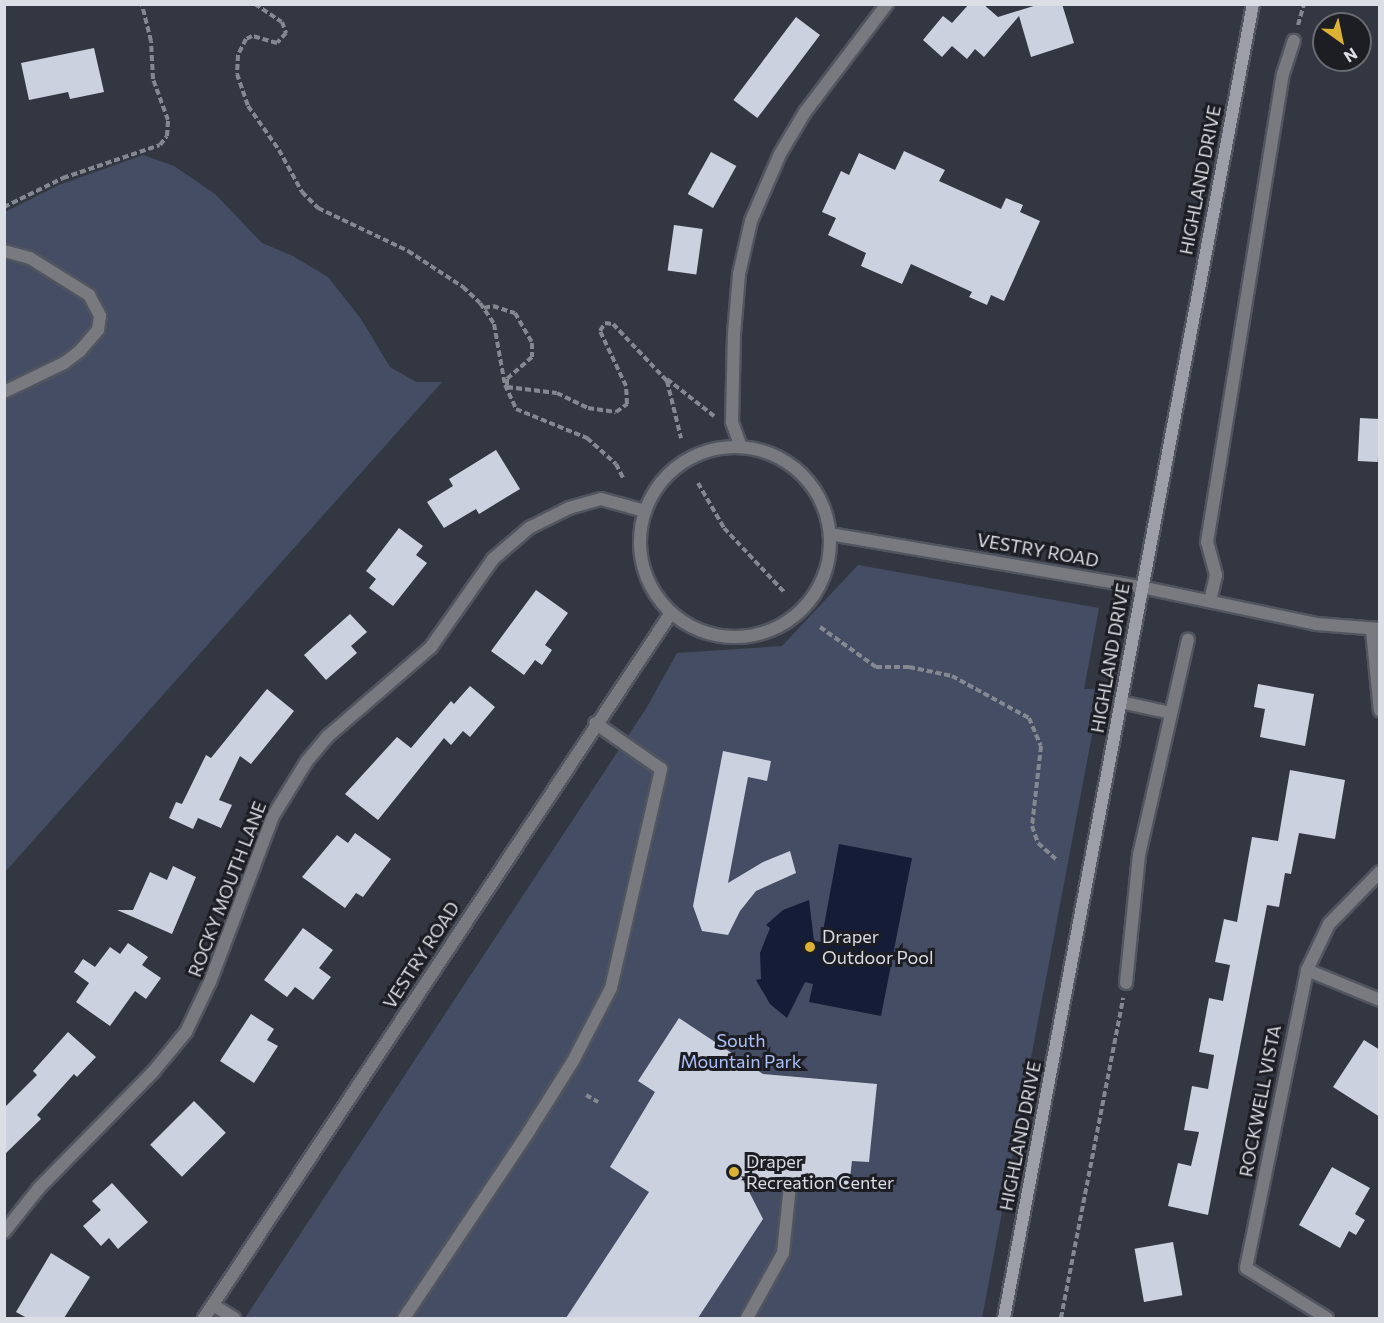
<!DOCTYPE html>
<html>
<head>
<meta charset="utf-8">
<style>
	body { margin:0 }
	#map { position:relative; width:1384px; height:1323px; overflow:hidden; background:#333742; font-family:Commissioner,sans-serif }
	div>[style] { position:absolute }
	.green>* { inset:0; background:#454d64 }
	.water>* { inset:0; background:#141c37 }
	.building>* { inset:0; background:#ccd1e0; transform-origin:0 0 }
	.path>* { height:4px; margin-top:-2px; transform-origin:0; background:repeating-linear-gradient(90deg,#848891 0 6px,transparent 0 9px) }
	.roads { filter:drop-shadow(2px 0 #51555f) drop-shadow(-2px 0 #51555f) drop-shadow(0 2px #51555f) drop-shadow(0 -2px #51555f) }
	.service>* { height:12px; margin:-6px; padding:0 6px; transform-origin:6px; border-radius:6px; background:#787a80 }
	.minor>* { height:12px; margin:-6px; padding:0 6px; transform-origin:6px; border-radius:6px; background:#787a80 }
	.minor>.ring { margin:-6px; padding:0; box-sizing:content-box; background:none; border:12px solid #787a80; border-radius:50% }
	.secondary>* { height:12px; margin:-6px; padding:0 6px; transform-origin:6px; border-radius:6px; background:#9c9fa8 }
	.dots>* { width:16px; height:16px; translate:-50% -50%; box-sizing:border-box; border:3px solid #1d1e24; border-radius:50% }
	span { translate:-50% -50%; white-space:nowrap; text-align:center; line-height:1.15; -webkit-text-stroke:6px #1d1e24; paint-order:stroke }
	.street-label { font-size:18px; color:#dbdee5 }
	.poi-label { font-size:18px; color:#dbdee5 }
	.left { translate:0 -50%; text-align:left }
	.park-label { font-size:18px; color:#aec1fa }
	.frame { position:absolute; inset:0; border:6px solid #dbdee5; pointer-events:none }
	.north { position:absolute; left:1312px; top:12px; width:60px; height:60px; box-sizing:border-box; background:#1d1e24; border:2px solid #696b71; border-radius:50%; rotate:147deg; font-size:16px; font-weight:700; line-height:24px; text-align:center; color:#dbdee5 }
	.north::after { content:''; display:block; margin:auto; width:21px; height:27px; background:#dbb233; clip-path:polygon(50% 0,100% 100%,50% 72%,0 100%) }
</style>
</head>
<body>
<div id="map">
	<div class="green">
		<i style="clip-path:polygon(143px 155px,174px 166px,215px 194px,262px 243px,293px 256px,328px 277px,361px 319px,390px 367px,416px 382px,442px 382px,5px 872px,5px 212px,59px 185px)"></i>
		<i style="clip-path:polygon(858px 565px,1099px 608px,1084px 689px,1097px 689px,1095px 719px,982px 1318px,245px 1318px,647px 707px,677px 653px,782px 646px)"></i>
	</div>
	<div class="water">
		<i style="clip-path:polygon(839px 844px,912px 858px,881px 1016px,809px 1002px,813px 984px,805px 982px,787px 1018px,770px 1004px,756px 980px,761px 979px,760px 953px,770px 928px,766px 925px,783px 910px,809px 900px,814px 941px,821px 942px)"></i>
	</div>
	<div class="building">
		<i style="clip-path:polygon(969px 4px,983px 4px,998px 17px,1040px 4px,1062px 4px,1074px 43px,1031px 57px,1019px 16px,984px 57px,975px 49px,967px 59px,952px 46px,942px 57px,923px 40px,943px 16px,952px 23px)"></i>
		<i style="left:796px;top:17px;width:30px;height:104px;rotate:37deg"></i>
		<i style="clip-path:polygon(94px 48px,104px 92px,70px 99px,68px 92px,29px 100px,21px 63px)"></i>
		<i style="clip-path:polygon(904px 151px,945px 170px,939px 181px,1001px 209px,1006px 198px,1023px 205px,1020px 212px,1040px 221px,1004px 301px,991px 295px,987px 305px,969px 297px,972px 292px,911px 264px,902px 284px,861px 266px,866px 253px,828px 235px,836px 218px,822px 212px,841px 171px,849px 175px,859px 153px,895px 170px)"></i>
		<i style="left:711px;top:152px;width:29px;height:48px;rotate:29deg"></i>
		<i style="left:674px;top:225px;width:29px;height:46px;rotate:8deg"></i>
		<i style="left:1360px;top:418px;width:20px;height:43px;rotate:3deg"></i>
		<i style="clip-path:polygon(496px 450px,520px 489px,479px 514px,476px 509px,444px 528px,427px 502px,453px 486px,449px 479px)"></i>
		<i style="clip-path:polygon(399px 528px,423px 546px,416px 555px,427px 563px,393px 606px,369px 588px,376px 579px,366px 571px)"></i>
		<i style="clip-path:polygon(536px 590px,568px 613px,545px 645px,552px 650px,542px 665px,535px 660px,524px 675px,491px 651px)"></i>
		<i style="clip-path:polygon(350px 614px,367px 632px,351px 646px,357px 653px,326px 680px,304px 655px)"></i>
		<i style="clip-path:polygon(1258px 684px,1314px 694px,1305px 746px,1260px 737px,1265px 709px,1254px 707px)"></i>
		<i style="clip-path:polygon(470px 686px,495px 707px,470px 737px,463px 731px,451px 745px,444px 738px,378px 820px,345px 794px,397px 737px,411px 748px,451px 701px,454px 704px)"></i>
		<i style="clip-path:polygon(267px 689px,294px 711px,251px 764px,240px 756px,219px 800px,232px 805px,221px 828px,198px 818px,193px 829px,169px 818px,176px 802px,182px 804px,206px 755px,211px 758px)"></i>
		<i style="clip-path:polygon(723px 751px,771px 761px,767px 781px,748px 777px,728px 883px,763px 862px,790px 851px,796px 873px,756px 891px,740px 911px,728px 935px,702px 931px,693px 906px)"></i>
		<i style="clip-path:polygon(1290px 770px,1345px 780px,1335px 839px,1299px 833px,1291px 874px,1285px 873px,1279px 907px,1267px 905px,1208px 1215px,1168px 1206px,1178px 1163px,1191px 1166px,1199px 1132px,1184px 1130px,1192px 1086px,1208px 1089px,1214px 1055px,1199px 1052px,1209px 998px,1223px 1001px,1230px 965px,1215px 962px,1224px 919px,1237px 922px,1252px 837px,1278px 841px)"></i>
		<i style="clip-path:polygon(355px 833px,391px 859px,363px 897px,356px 893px,345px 908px,302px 877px,337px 835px,348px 843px)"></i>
		<i style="clip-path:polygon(173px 866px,196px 877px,172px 934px,117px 910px,133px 910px,150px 872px,167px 880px)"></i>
		<i style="clip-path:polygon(303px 928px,333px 950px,319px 968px,331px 977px,313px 1000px,295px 987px,287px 997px,264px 980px)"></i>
		<i style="clip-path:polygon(128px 943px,148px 957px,142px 965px,161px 978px,146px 999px,135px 991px,110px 1026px,76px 1002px,89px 983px,74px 972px,83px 959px,95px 967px,110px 947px,120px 954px)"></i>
		<i style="clip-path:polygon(251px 1014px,274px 1029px,267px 1040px,278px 1046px,254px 1083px,220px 1061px)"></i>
		<i style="clip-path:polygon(679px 1018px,763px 1074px,877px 1084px,869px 1162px,852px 1161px,849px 1186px,797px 1181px,790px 1177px,784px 1180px,741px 1176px,763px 1219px,698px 1318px,566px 1318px,649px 1192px,610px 1167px,655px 1092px,638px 1081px)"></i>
		<i style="clip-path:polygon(68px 1032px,96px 1057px,77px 1077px,74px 1074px,37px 1115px,41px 1119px,4px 1155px,4px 1108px,37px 1075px,33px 1071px)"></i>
		<i style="clip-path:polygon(1364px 1040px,1380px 1050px,1380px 1117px,1333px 1087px)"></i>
		<i style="left:194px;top:1101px;width:45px;height:62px;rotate:45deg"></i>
		<i style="clip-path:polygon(1332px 1167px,1370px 1188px,1355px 1214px,1365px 1220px,1356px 1235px,1349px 1231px,1340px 1248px,1299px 1225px)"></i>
		<i style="clip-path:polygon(112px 1183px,148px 1222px,118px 1249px,109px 1238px,101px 1246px,83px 1226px,101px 1210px,92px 1201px)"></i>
		<i style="left:1173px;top:1242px;width:54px;height:39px;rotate:80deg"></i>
		<i style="clip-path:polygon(51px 1253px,90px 1277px,64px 1318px,27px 1318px,16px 1312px)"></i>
	</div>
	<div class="path">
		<i style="left:255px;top:4px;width:32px;rotate:34deg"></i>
		<i style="left:282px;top:22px;width:12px;rotate:70deg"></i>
		<i style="left:286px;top:33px;width:13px;rotate:132deg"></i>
		<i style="left:277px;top:43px;width:26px;rotate:-164deg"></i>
		<i style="left:252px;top:36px;width:7px;rotate:153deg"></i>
		<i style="left:246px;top:39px;width:18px;rotate:117deg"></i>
		<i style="left:238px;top:55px;width:19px;rotate:93deg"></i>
		<i style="left:237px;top:74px;width:34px;rotate:71deg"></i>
		<i style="left:248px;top:106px;width:54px;rotate:54.8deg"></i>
		<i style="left:279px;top:150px;width:48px;rotate:61.3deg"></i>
		<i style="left:302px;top:192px;width:23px;rotate:45deg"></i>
		<i style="left:318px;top:208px;width:100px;rotate:25.5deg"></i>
		<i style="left:408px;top:251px;width:66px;rotate:33.2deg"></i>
		<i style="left:463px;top:287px;width:23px;rotate:43deg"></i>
		<i style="left:480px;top:303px;width:25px;rotate:56deg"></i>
		<i style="left:494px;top:324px;width:62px;rotate:79.8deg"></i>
		<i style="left:505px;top:385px;width:26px;rotate:65deg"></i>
		<i style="left:516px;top:409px;width:77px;rotate:22.2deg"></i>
		<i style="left:587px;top:438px;width:39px;rotate:42deg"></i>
		<i style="left:616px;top:464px;width:16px;rotate:63deg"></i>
		<i style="left:1298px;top:25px;width:22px;rotate:-74deg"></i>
		<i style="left:4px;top:207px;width:66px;rotate:-26.2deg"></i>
		<i style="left:63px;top:178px;width:102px;rotate:-18.8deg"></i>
		<i style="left:160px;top:145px;width:11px;rotate:-52deg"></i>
		<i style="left:167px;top:136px;width:16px;rotate:-86deg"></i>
		<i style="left:168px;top:120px;width:44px;rotate:-110.1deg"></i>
		<i style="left:153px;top:79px;width:38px;rotate:-93deg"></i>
		<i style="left:151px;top:41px;width:38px;rotate:-104deg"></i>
		<i style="left:484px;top:308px;width:9px;rotate:-13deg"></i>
		<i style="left:493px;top:306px;width:23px;rotate:18deg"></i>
		<i style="left:515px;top:313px;width:34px;rotate:60deg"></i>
		<i style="left:532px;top:343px;width:14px;rotate:90deg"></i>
		<i style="left:532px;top:357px;width:33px;rotate:139deg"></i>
		<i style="left:507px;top:379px;width:8px;rotate:90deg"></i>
		<i style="left:507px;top:387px;width:50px;rotate:6.8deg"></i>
		<i style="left:557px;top:393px;width:34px;rotate:26deg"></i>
		<i style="left:588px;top:408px;width:28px;rotate:8deg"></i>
		<i style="left:616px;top:412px;width:14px;rotate:-36deg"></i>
		<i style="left:627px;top:404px;width:18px;rotate:-93deg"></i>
		<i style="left:626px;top:386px;width:61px;rotate:-115.3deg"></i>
		<i style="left:600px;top:331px;width:9px;rotate:-58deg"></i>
		<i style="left:605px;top:323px;width:8px;rotate:7deg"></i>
		<i style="left:613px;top:324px;width:79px;rotate:46.5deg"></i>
		<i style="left:667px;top:381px;width:59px;rotate:76.2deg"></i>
		<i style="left:667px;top:379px;width:60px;rotate:38.2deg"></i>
		<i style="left:698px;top:483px;width:52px;rotate:60deg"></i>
		<i style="left:724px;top:528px;width:89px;rotate:46.8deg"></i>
		<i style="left:820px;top:627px;width:69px;rotate:35.5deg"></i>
		<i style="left:876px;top:667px;width:33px"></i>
		<i style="left:909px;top:667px;width:44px;rotate:11.8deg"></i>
		<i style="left:952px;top:676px;width:88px;rotate:28.6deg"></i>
		<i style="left:1029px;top:718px;width:30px;rotate:67deg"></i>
		<i style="left:1041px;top:746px;width:81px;rotate:96.4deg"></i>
		<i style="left:1032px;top:826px;width:18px;rotate:71deg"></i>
		<i style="left:1038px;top:843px;width:25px;rotate:42deg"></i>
		<i style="left:586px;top:1095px;width:14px;rotate:30deg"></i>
		<i style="left:1061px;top:1318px;width:326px;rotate:-79deg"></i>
	</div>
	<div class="roads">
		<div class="service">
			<i style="left:4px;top:251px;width:27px;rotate:15deg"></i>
			<i style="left:30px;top:258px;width:70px;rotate:32.1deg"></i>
			<i style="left:89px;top:295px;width:24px;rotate:62deg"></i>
			<i style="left:100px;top:316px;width:14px;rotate:98deg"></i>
			<i style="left:98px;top:330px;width:28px;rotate:131deg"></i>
			<i style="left:80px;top:351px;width:20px;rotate:143deg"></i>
			<i style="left:64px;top:363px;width:67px;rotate:154.2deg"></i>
			<i style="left:1210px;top:601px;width:27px;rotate:-77deg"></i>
			<i style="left:1216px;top:575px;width:34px;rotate:-105deg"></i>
			<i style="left:1207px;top:542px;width:474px;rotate:-80.8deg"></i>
			<i style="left:1283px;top:74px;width:35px;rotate:-72deg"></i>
			<i style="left:1120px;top:702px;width:52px;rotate:12.2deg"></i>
			<i style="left:1126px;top:983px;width:129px;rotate:-84.2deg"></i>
			<i style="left:1139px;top:855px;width:221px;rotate:-77.2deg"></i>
			<i style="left:213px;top:1305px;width:25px;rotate:32deg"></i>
			<i style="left:404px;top:1318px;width:225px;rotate:-56.2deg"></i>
			<i style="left:529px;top:1131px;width:83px;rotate:-57.8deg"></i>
			<i style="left:573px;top:1061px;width:82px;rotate:-62.5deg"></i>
			<i style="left:611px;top:988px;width:225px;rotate:-77.1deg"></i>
			<i style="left:661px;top:769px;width:80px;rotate:-145.1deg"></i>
			<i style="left:747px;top:1318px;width:74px;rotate:-61deg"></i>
			<i style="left:783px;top:1253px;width:68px;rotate:-84.1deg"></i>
		</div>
		<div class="minor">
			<i style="left:741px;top:447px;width:27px;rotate:-110deg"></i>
			<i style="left:732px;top:422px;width:88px;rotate:-88.7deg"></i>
			<i style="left:734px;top:334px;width:60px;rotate:-85.2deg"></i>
			<i style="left:739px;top:274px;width:54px;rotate:-77.2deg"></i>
			<i style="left:751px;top:221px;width:73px;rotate:-66.6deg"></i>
			<i style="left:780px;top:154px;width:49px;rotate:-59.2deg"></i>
			<i style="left:805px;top:112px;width:136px;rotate:-52.8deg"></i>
			<i class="ring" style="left:640px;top:447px;width:178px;height:178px"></i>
			<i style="left:830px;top:534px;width:315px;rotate:9.7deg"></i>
			<i style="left:1141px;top:587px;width:179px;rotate:11.9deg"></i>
			<i style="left:1316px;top:624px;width:64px;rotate:4.5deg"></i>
			<i style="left:1372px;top:630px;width:81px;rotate:84.4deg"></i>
			<i style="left:1307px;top:970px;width:79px;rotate:22.3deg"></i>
			<i style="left:4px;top:1232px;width:56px;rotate:-51.5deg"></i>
			<i style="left:39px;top:1188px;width:163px;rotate:-45.5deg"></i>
			<i style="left:153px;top:1072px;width:52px;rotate:-50.5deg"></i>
			<i style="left:186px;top:1032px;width:55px;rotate:-64.4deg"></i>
			<i style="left:210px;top:982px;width:178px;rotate:-69.2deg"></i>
			<i style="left:273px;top:816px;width:65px;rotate:-58.3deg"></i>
			<i style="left:307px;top:761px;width:33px;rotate:-50deg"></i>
			<i style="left:328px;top:736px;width:136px;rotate:-40.8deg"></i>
			<i style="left:431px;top:647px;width:108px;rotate:-54.8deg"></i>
			<i style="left:493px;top:559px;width:48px;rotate:-40.7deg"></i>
			<i style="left:529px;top:528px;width:45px;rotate:-26.6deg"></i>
			<i style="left:569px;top:508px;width:33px;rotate:-16deg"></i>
			<i style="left:601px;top:499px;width:46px;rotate:15.3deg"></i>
			<i style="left:204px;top:1318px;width:846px;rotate:-56.48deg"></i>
			<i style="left:1327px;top:1318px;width:95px;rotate:-148.3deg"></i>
			<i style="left:1246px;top:1268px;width:304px;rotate:-78.4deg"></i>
			<i style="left:1307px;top:970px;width:51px;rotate:-64.4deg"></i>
			<i style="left:1329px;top:924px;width:73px;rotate:-45.6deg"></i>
		</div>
		<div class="secondary">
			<i style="left:1004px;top:1318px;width:1337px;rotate:-79.27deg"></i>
		</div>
	</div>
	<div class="dots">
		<i style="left:810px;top:947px;background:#dbb233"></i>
		<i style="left:734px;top:1172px;background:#dbb233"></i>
	</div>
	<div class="street-label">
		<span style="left:1200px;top:180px;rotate:-79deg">HIGHLAND DRIVE</span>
		<span style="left:1038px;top:550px;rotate:10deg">VESTRY ROAD</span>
		<span style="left:1110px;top:658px;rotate:-80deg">HIGHLAND DRIVE</span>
		<span style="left:227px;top:889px;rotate:-69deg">ROCKY MOUTH LANE</span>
		<span style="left:421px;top:955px;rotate:-57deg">VESTRY ROAD</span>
		<span style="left:1260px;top:1101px;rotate:-79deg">ROCKWELL VISTA</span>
		<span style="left:1020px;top:1136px;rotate:-79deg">HIGHLAND DRIVE</span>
	</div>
	<div class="poi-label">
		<span class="left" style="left:822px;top:947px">Draper<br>Outdoor Pool</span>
		<span class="left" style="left:746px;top:1172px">Draper<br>Recreation Center</span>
	</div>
	<div class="park-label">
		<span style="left:741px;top:1051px">South<br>Mountain Park</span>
	</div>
	<div class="frame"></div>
	<div class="north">N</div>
</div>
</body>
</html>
